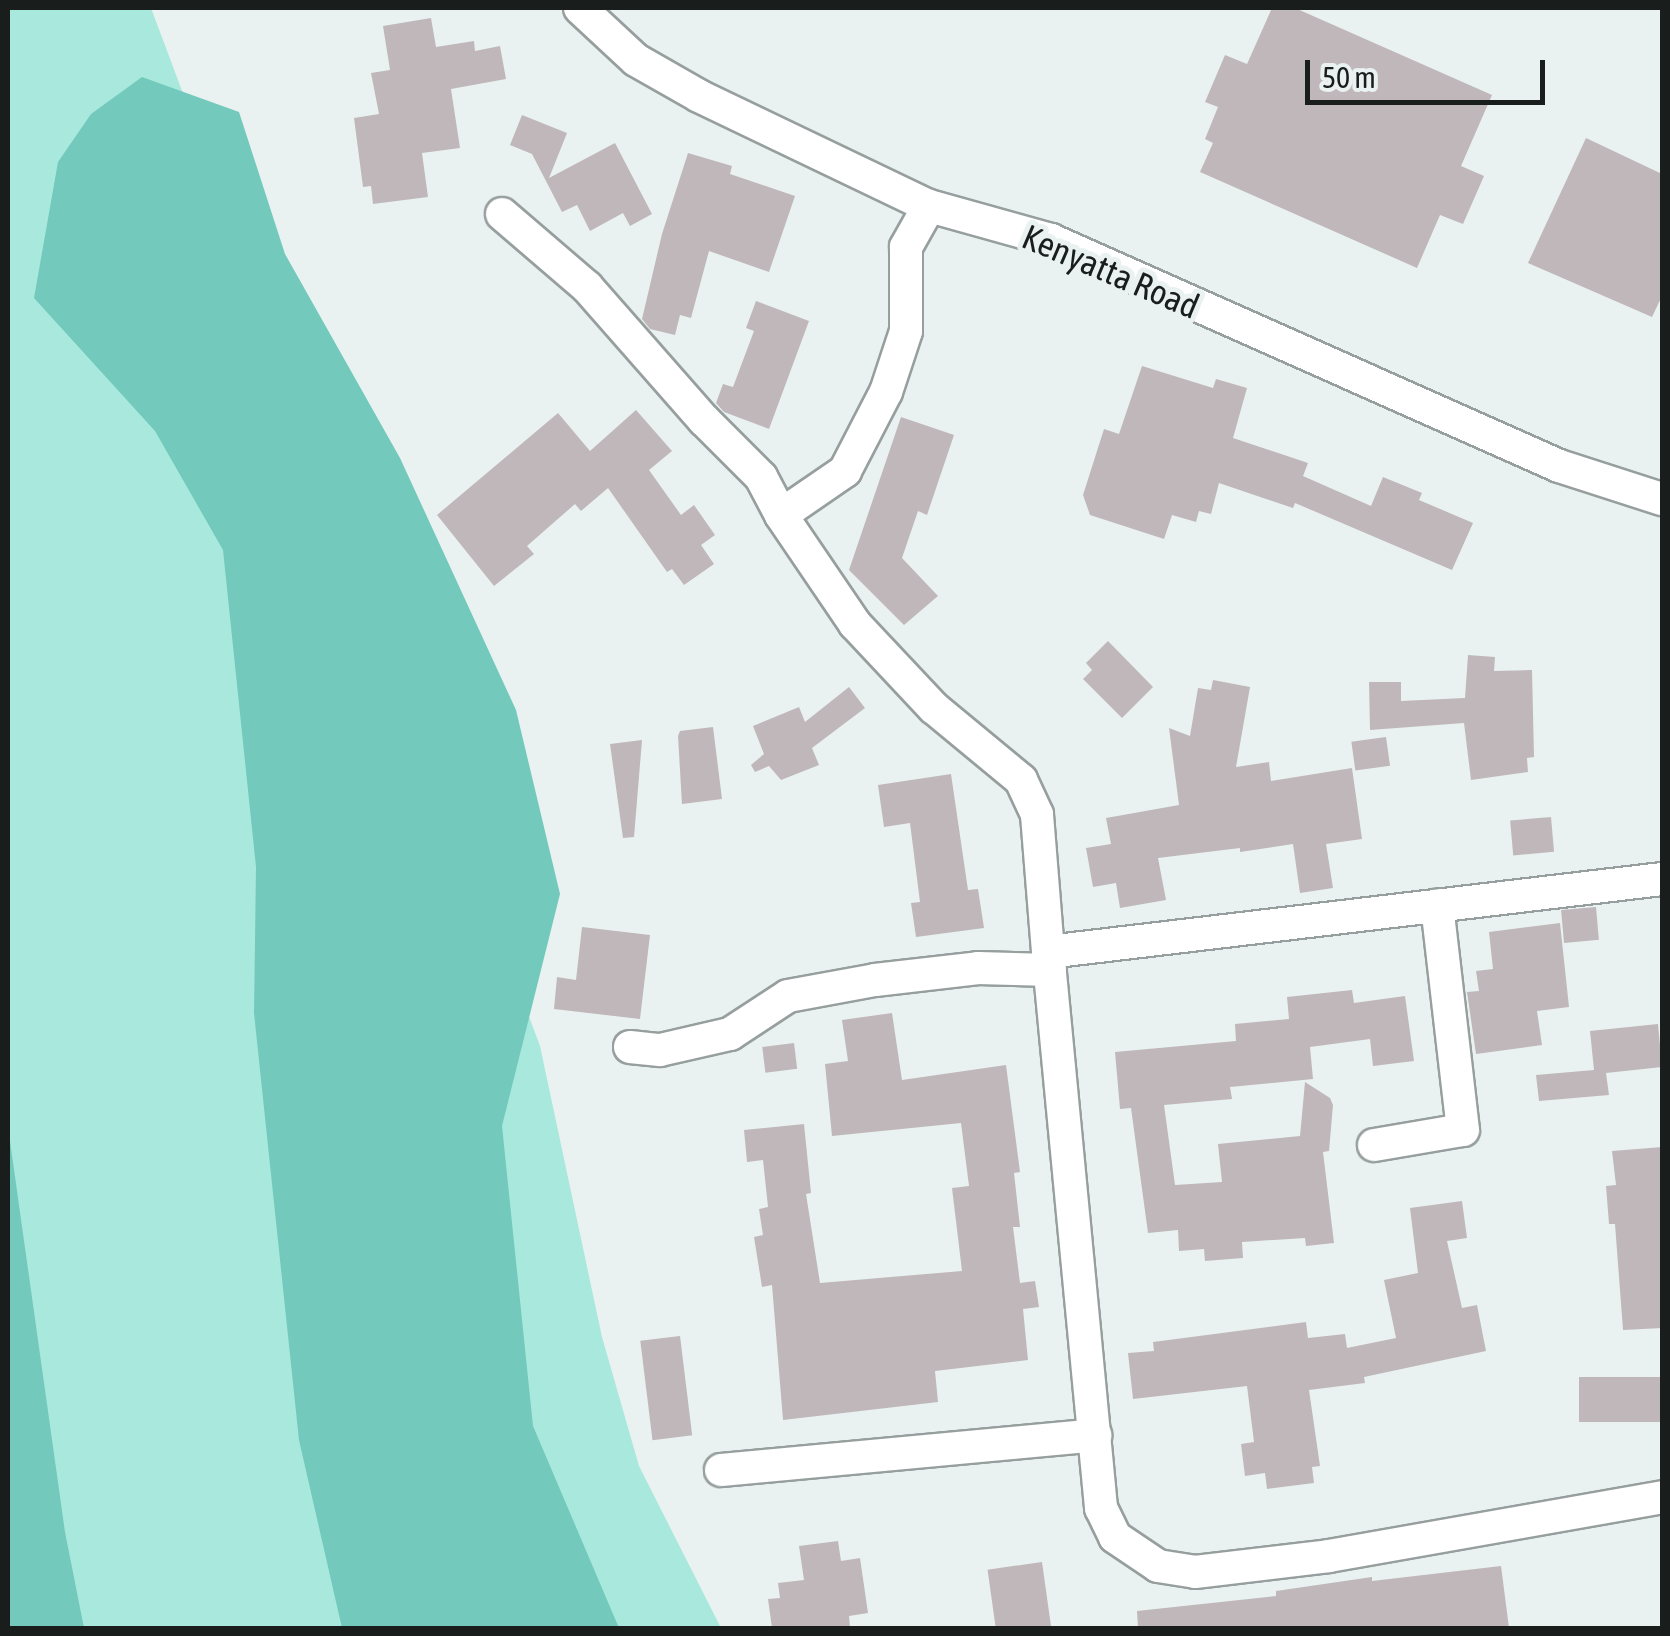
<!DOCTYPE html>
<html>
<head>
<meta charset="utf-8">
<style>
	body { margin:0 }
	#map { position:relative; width:1670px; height:1636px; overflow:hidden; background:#e9f2f0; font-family:"Asap Condensed",sans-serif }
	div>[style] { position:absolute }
	.green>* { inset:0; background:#a9e8dd }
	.forest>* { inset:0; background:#72c9bc }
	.building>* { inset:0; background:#c0b7ba; transform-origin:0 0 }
	.roads { filter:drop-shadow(2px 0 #979f9e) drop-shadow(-2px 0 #979f9e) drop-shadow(0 2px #979f9e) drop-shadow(0 -2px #979f9e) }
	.minor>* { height:32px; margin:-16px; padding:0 16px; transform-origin:16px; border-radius:16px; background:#fff }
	span { translate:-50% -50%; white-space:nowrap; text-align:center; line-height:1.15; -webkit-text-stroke:10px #e9f2f0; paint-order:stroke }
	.street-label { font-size:35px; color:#191d1c }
	.frame { position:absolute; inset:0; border:10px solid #191d1c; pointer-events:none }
	.scale { position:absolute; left:1305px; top:60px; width:240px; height:45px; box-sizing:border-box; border:5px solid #191d1c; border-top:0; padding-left:12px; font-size:30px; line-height:35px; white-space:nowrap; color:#191d1c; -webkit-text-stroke:8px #e9f2f0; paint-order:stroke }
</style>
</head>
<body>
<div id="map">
	<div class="green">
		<i style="clip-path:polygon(8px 8px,151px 8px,540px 1046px,602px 1337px,639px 1466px,721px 1628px,8px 1628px)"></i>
	</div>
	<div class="forest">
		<i style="clip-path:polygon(142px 77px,239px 112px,285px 254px,400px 458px,516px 710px,560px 894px,502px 1126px,533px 1426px,619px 1628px,342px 1628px,299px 1440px,254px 1013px,256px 867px,223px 550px,155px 431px,34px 298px,58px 162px,91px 114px)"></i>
		<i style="clip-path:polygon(8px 1127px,65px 1532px,84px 1628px,8px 1628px)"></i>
	</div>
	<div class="building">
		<i style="clip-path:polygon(1272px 8px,1295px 8px,1492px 95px,1461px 166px,1484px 176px,1463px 224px,1440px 215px,1417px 268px,1200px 172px,1213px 143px,1205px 139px,1218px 107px,1205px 102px,1225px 55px,1247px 64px)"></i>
		<i style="clip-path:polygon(431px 18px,436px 47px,474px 41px,475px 51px,500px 46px,506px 79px,451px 89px,460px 148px,422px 153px,428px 197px,373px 204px,371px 186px,363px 187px,354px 118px,379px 114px,371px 73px,390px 70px,383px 26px)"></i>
		<i style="clip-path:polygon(522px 115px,567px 133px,549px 178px,615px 143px,652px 214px,630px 226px,623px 213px,590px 231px,577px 205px,562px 212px,532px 154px,510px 145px)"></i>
		<i style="clip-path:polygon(1586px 138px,1662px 174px,1662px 296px,1652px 317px,1528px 263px)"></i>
		<i style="clip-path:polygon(688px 153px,732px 166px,730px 174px,795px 196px,769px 272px,709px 251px,691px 318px,680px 315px,675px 335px,650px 329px,642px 319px,662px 234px)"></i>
		<i style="clip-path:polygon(756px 301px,809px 321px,769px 429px,724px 412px,716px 403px,723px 384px,733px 387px,754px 331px,746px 328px)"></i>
		<i style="clip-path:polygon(1142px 366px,1213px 388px,1216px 379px,1247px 388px,1233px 438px,1308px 463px,1303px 476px,1371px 506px,1383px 477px,1422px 493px,1419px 500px,1473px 523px,1452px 570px,1295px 503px,1293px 508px,1219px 483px,1211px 514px,1199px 511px,1196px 522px,1172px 515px,1164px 539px,1090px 515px,1083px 495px,1104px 429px,1119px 434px)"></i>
		<i style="clip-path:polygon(636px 410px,672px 451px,649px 470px,681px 515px,694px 505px,715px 535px,701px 545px,714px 564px,684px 585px,672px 569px,667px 572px,608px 488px,581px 511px,575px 504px,527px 546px,534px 554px,494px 586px,437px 515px,558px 413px,590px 451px)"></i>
		<i style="clip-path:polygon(901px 417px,954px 435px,927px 515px,918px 511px,902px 558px,938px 596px,904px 625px,849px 570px)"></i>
		<i style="clip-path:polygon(1108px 641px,1153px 687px,1122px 718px,1083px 679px,1092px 670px,1086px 663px)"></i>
		<i style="clip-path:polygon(1468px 655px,1495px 657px,1494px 671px,1532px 670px,1534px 757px,1527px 758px,1528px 772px,1471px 780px,1464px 723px,1370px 730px,1369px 682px,1401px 682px,1401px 701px,1465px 698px)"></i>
		<i style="clip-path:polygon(1213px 680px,1250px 687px,1236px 767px,1269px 762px,1271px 781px,1352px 768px,1362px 839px,1326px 844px,1333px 888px,1300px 893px,1293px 844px,1240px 852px,1240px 848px,1158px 858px,1166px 900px,1120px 908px,1116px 883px,1093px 887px,1086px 848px,1111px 844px,1106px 818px,1179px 805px,1169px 728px,1190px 736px,1198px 688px,1211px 690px)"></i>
		<i style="clip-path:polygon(849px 687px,865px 708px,812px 748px,819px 765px,781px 780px,769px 766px,755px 772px,751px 765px,764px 754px,753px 726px,799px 707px,805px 722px)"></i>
		<i style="clip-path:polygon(713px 727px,722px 799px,682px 804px,678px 736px,680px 731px)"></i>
		<i style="left:1386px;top:737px;width:29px;height:35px;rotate:82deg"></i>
		<i style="clip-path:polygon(642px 740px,634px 837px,623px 838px,610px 744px)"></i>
		<i style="clip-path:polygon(951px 774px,968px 890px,978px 889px,984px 928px,916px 937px,911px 903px,920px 902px,910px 823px,884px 827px,878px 785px)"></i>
		<i style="left:1551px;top:817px;width:35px;height:41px;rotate:85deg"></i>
		<i style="left:1596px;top:907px;width:33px;height:35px;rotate:85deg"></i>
		<i style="clip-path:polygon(1560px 923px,1569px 1007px,1537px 1011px,1542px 1045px,1476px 1054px,1467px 992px,1479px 991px,1476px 971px,1493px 969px,1489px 932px)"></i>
		<i style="clip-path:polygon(582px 927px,650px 935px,640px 1019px,554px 1009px,557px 977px,576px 980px)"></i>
		<i style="clip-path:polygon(1352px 990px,1354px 1003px,1405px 996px,1414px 1061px,1373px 1066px,1370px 1039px,1310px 1047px,1313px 1079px,1230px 1087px,1232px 1099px,1164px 1105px,1175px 1185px,1222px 1182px,1218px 1144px,1300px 1136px,1305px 1082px,1330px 1098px,1333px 1105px,1329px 1151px,1323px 1152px,1334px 1243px,1306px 1246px,1305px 1238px,1242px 1242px,1243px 1258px,1205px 1261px,1204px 1249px,1179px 1251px,1178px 1230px,1148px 1233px,1131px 1108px,1120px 1109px,1115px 1052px,1236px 1041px,1235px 1024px,1289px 1019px,1287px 997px)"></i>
		<i style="clip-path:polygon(892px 1013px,902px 1080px,1006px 1065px,1020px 1172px,1014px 1173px,1020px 1227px,1013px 1227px,1020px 1283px,1035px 1281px,1039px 1307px,1023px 1309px,1028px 1360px,935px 1371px,938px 1402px,783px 1420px,772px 1285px,762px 1287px,754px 1237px,763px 1235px,759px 1209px,768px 1207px,763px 1160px,747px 1162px,744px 1130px,804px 1124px,811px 1193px,806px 1194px,820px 1283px,962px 1271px,952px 1188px,969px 1186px,961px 1123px,832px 1136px,825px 1064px,848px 1061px,842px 1020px)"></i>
		<i style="clip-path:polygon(1658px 1024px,1662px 1067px,1606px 1073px,1609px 1095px,1539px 1101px,1536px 1075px,1594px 1070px,1590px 1031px)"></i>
		<i style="left:794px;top:1043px;width:26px;height:32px;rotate:83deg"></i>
		<i style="clip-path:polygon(1662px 1147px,1662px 1328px,1623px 1330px,1615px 1224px,1609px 1224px,1606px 1186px,1616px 1185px,1612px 1151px)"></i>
		<i style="clip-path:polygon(1462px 1201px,1467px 1238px,1447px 1241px,1462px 1308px,1477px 1305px,1486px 1351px,1364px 1377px,1365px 1383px,1309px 1390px,1320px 1466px,1312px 1467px,1314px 1483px,1267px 1489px,1265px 1473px,1245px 1476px,1241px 1444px,1254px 1442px,1247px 1386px,1133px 1399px,1128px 1353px,1154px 1351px,1153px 1342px,1306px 1322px,1308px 1338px,1345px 1334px,1347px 1348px,1396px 1338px,1384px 1280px,1418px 1273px,1410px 1208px)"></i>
		<i style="left:680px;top:1336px;width:100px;height:40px;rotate:83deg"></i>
		<i style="left:1662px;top:1377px;width:45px;height:83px;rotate:90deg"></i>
		<i style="clip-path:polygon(838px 1541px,841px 1561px,860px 1558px,868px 1613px,849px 1616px,850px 1628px,772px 1628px,768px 1599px,780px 1598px,778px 1583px,804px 1580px,799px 1546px)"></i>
		<i style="left:1042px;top:1562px;width:67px;height:55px;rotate:82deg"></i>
		<i style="clip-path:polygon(1501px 1566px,1509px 1628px,1138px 1628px,1137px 1611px,1276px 1596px,1276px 1591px,1372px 1577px,1372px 1581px)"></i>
	</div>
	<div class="roads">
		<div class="minor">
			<i style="left:580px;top:8px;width:76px;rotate:42.9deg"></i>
			<i style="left:636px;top:60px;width:73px;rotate:29.7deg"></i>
			<i style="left:699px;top:96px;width:255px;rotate:25.6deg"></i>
			<i style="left:929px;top:206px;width:127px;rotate:15.6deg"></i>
			<i style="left:1051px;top:240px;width:556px;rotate:23.98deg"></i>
			<i style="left:1559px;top:466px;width:108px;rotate:17.8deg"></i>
			<i style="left:502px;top:214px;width:112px;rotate:40.7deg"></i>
			<i style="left:587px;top:287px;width:177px;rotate:48.7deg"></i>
			<i style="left:704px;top:420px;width:81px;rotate:45deg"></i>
			<i style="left:761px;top:477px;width:43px;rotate:62.2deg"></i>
			<i style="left:781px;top:515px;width:132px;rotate:55.8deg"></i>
			<i style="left:855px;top:624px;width:115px;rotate:46.8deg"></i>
			<i style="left:934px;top:708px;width:113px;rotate:39.6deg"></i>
			<i style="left:1021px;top:780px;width:38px;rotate:65deg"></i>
			<i style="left:1037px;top:815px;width:137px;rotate:85.4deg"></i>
			<i style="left:781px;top:515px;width:78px;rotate:-34.5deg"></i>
			<i style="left:845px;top:471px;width:89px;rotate:-62.6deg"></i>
			<i style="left:886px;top:392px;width:64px;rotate:-71.8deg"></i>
			<i style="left:906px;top:331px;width:84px;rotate:-90deg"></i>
			<i style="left:906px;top:247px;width:47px;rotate:-60.7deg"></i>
			<i style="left:1662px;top:879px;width:618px;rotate:173.22deg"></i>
			<i style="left:1048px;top:952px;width:559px;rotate:84.55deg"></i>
			<i style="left:1101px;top:1508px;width:32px;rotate:64deg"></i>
			<i style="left:1115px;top:1537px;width:52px;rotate:34deg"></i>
			<i style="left:1158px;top:1566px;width:37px;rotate:9deg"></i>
			<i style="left:1195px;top:1572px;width:135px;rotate:-6.8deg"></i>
			<i style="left:1329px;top:1556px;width:338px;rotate:-10deg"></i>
			<i style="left:630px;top:1047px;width:30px;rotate:6deg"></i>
			<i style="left:660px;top:1050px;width:72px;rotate:-12.9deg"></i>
			<i style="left:730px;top:1034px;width:69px;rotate:-33.2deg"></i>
			<i style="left:788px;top:996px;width:88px;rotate:-10.4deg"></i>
			<i style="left:875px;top:980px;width:104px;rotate:-6.6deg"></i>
			<i style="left:978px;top:968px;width:72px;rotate:1.6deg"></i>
			<i style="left:1374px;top:1145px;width:90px;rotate:-9.6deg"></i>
			<i style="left:1463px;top:1130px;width:226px;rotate:-96.6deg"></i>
			<i style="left:721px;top:1470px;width:376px;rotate:-5.3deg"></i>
		</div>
	</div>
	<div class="street-label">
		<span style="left:1111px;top:271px;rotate:23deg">Kenyatta Road</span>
	</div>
	<div class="frame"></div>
	<div class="scale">50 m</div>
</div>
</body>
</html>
